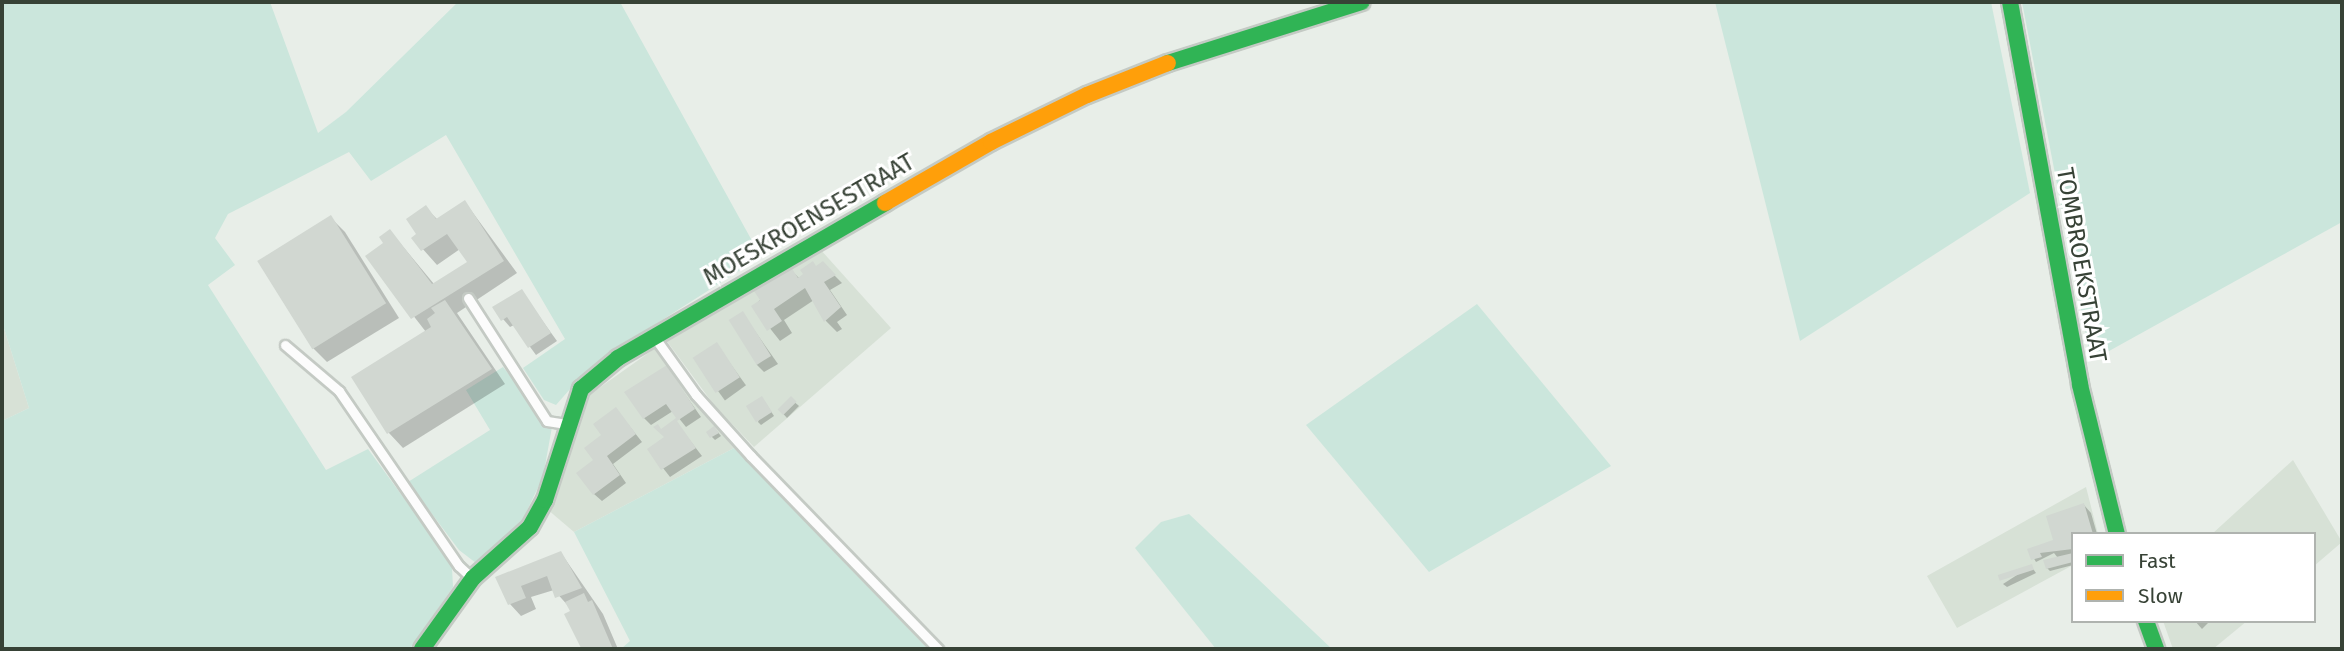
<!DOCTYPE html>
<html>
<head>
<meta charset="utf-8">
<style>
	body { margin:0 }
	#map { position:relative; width:2344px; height:651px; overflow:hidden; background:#e8eee8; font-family:"Fira Sans",sans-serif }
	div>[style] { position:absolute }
	.residential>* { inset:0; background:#d7e1d6 }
	.green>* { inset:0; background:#cbe6dc }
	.shadow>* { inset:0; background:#0003; transform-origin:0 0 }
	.building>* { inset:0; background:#d1d7d1; transform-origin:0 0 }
	.roads { filter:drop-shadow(2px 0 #c4cac4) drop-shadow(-2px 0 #c4cac4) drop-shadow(0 2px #c4cac4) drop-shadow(0 -2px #c4cac4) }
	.lane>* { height:9px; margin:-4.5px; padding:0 4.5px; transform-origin:4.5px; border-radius:4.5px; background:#fcfcfc }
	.fast>* { height:16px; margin:-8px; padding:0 8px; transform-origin:8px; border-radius:8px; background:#30b455 }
	.slow>* { height:16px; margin:-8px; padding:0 8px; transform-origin:8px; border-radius:8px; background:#ff9f0a }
	span { translate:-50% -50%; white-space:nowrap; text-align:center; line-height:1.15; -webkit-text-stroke:6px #fff; paint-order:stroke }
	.street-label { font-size:24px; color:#374236 }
	.frame { position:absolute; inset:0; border:4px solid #374236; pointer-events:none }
	.legend { position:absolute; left:2071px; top:532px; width:245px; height:91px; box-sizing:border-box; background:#fff; border:2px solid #afb3af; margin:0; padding:9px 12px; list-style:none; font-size:21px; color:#374236 }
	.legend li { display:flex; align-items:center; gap:14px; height:35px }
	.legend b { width:35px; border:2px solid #afb3af }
</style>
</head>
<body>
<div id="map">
	<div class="residential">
		<i style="clip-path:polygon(820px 249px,891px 328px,754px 447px,714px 405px,666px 340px)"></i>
		<i style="clip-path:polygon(2px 322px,29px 408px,2px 421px)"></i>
		<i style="clip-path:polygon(654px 349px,734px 448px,574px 532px,547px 509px,585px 398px)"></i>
		<i style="clip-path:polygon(2293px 460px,2342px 542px,2314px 566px,2314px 534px,2212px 534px)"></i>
		<i style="clip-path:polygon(2086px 487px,2098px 534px,2073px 534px,2073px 565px,1957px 628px,1927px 576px)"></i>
		<i style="clip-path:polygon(2163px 621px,2247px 621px,2213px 649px,2173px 649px)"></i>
	</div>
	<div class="green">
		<i style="clip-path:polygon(2px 2px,270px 2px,318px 133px,346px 112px,458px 2px,620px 2px,761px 257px,651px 327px,578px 380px,556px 405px,544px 400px,523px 368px,565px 339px,446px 135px,371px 181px,349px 152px,228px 214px,215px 238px,235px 265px,208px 285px,326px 470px,368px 449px,444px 553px,452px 568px,453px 587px,410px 649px,2px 649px,2px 421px,29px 408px,2px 322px)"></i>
		<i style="clip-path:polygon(1715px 2px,1991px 2px,2030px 193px,1800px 341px)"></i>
		<i style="clip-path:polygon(2022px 2px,2342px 2px,2342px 222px,2091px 361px)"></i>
		<i style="clip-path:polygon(1477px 304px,1611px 466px,1429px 572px,1306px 425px)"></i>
		<i style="clip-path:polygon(503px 367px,552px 427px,543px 477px,522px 521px,476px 563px,459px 550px,408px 482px,490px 430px,466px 390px)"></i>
		<i style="clip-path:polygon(734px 448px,928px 649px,621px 649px,630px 641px,574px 532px)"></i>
		<i style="clip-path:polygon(1189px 514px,1332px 649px,1216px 649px,1135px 548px,1161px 522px)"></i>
	</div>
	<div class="shadow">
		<i style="clip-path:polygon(465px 202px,517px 273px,457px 313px,505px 384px,403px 448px,389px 433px,354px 377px,426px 332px,367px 256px,386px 244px,390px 231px,434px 284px,469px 262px,460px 249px,437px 265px,413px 238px,419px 234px,425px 207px,438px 220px)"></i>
		<i style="clip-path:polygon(330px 217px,345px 232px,399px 318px,327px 362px,313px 348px)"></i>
		<i style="clip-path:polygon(822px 263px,842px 283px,830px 290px,847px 315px,837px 322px,842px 329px,837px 332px,826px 321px,814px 300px,784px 320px,792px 333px,780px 341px,753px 307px,790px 269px,800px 279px)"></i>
		<i style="clip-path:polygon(521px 291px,557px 341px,536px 355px,514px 325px,510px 327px,503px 319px)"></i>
		<i style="clip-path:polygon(743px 314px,778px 364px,764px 372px,757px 365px)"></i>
		<i style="left:716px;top:344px;width:51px;height:26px;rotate:54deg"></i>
		<i style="clip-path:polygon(666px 367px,701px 417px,686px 427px,673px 411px,651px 425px,644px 418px)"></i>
		<i style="clip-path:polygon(791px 399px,799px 406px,787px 418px,779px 409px)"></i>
		<i style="clip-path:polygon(765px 402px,774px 416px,761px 425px,758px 422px)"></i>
		<i style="clip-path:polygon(616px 409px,642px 442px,613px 464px,626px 483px,602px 501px,594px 494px,595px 460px)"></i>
		<i style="clip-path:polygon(675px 421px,702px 456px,670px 477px,649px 450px,667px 438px,662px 430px)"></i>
		<i style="clip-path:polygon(717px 431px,721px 436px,715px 440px,708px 433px)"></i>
		<i style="clip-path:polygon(2084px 505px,2091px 513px,2097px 534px,2073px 534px,2073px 565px,2050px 571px,2047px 568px,2058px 558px,2054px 553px,2036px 562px,2029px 550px,2056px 541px)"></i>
		<i style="clip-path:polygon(561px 553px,603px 614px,618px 649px,585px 649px,570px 608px,554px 590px,531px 597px,536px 609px,521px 616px,510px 604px,497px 578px)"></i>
		<i style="clip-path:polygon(2031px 566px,2036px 573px,2007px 587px,2003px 584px)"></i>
		<i style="clip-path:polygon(2195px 621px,2210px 621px,2202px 629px)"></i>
	</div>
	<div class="building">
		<i style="clip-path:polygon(465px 200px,504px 261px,411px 319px,365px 256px,383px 243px,379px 237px,390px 229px,432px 284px,467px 262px,447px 234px,421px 251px,411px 238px,416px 234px,406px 219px,426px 205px,436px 219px)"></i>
		<i style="left:331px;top:215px;width:104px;height:87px;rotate:58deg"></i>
		<i style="clip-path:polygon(813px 261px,816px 266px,823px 261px,836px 275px,824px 282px,841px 307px,824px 322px,805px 288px,774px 309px,782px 321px,767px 331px,751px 306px,760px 300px,754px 291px,791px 267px,798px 278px,803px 274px,800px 270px)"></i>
		<i style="clip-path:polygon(522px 289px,551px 333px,528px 348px,507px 317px,501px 321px,492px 307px)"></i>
		<i style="clip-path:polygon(445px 300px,492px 369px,387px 434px,351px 377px,431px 327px,427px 319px,435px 313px,431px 308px)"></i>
		<i style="left:743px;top:311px;width:53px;height:17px;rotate:58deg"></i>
		<i style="left:717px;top:342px;width:42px;height:29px;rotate:57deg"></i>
		<i style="clip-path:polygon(667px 365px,695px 409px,677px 421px,696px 448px,661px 470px,647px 449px,664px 437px,653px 427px,658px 424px,661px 429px,676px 418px,666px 404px,643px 419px,624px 392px)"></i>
		<i style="left:762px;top:396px;width:19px;height:19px;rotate:58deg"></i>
		<i style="left:791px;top:396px;width:8px;height:19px;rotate:45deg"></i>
		<i style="clip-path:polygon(616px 407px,636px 434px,607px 456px,620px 475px,593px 495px,576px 473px,593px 460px,584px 448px,601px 435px,593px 424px)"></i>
		<i style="clip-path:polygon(714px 426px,719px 433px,710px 438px,706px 432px)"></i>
		<i style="clip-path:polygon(2084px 503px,2093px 534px,2073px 534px,2073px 549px,2040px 553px,2042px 557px,2031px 560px,2027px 549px,2053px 540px,2046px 516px)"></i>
		<i style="clip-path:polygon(561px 551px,582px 588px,555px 598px,547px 576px,521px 586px,526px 598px,508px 605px,495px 577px)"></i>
		<i style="clip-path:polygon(2073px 553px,2073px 562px,2046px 569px,2043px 560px)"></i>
		<i style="left:2032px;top:564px;width:6px;height:36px;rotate:72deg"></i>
		<i style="clip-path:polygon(584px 593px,588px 602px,592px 600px,613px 649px,581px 648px,564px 614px,570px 611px,565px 602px)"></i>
	</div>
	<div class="roads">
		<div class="lane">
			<i style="left:468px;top:298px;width:146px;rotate:57.3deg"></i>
			<i style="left:547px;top:421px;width:18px;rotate:9deg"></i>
			<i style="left:655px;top:338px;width:70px;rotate:54.3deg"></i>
			<i style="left:696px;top:395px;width:82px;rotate:48deg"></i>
			<i style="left:751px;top:456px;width:269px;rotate:45.9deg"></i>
			<i style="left:285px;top:345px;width:71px;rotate:40.4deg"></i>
			<i style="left:339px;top:391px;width:212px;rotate:55.6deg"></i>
			<i style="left:459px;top:566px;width:16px;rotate:43deg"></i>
		</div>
		<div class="fast">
			<i style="left:2010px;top:2px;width:389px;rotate:79.6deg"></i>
			<i style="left:2080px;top:385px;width:154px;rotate:76.1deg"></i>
			<i style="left:1168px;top:63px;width:203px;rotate:-17.5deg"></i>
			<i style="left:2146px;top:621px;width:30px;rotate:70deg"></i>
			<i style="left:422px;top:649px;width:87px;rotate:-54.3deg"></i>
			<i style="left:473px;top:578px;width:76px;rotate:-41.8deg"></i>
			<i style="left:530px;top:527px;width:31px;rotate:-61deg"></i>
			<i style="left:545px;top:500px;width:117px;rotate:-72deg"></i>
			<i style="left:581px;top:389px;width:48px;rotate:-40deg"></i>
			<i style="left:618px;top:358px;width:309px;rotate:-30.1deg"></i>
		</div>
		<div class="slow">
			<i style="left:885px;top:203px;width:122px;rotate:-29.9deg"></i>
			<i style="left:991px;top:142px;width:107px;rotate:-26.1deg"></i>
			<i style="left:1087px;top:95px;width:87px;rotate:-21.6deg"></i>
		</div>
	</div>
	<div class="street-label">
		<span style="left:809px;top:220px;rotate:-30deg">MOESKROENSESTRAAT</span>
		<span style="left:2081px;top:265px;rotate:80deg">TOMBROEKSTRAAT</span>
	</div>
	<div class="frame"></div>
	<ul class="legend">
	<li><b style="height:9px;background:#30b455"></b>Fast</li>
	<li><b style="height:9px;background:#ff9f0a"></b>Slow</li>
	</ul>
</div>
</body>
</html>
